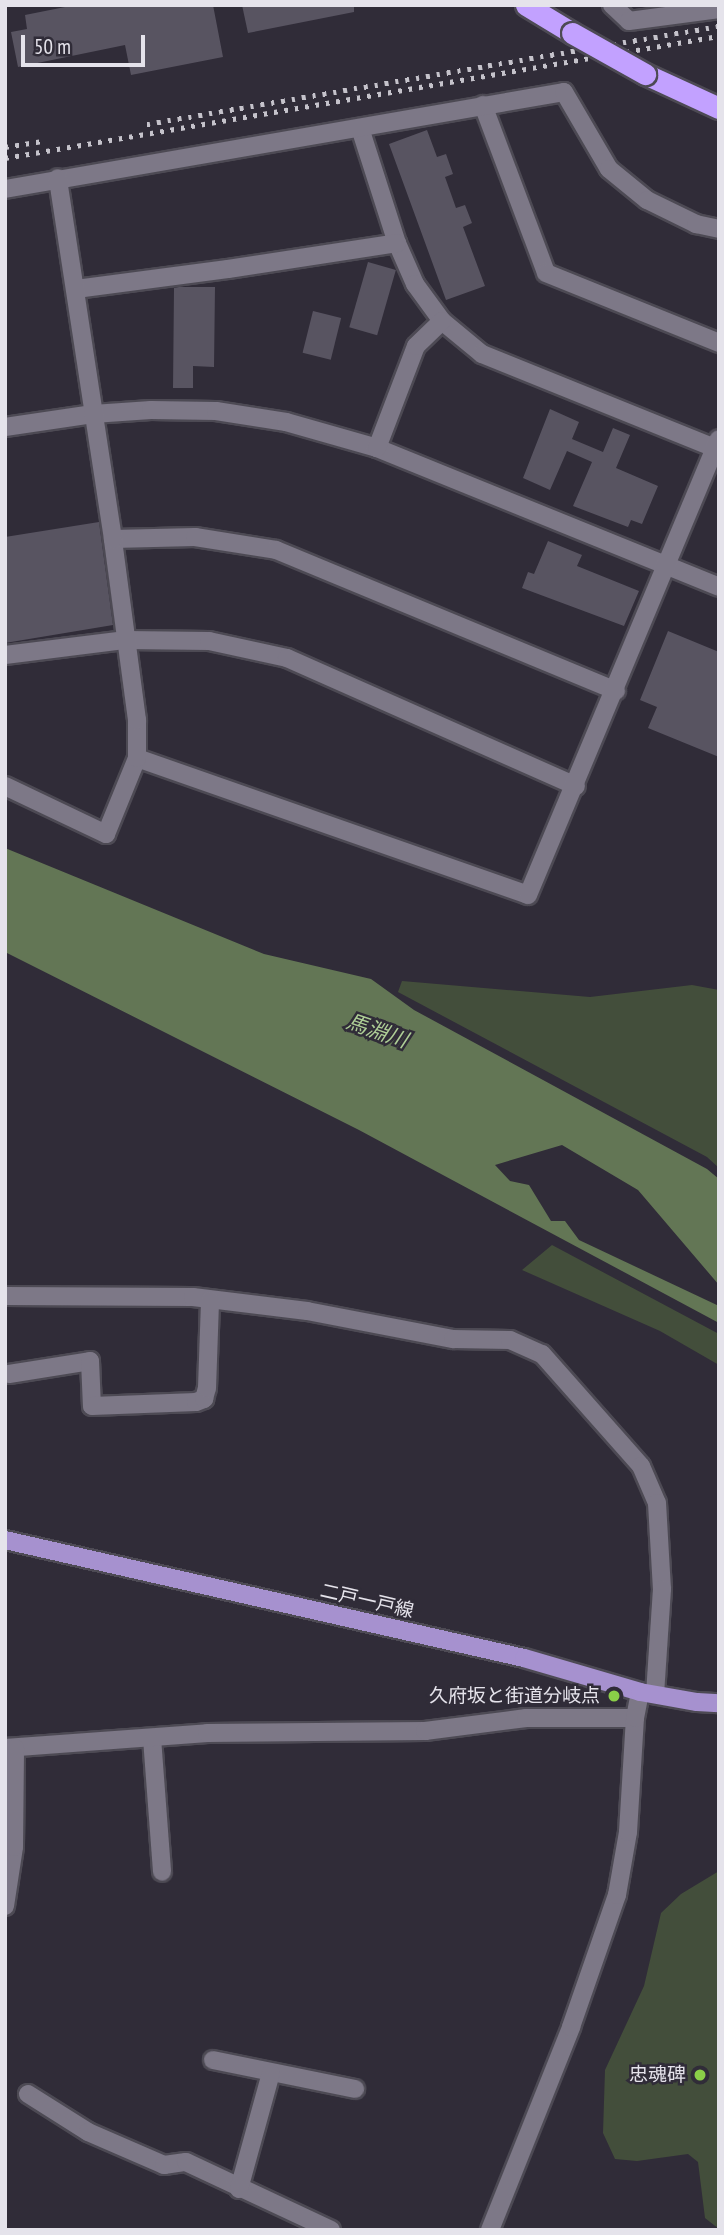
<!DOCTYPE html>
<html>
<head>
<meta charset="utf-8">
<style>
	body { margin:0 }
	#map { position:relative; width:724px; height:2235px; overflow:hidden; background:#302c38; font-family:"PT Sans Narrow","Noto Sans JP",sans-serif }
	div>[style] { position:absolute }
	.green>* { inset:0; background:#434e3b }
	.water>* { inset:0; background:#637655 }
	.building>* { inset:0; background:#585461; transform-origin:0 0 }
	.roads { filter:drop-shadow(2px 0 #4d4a54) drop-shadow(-2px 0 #4d4a54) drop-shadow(0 2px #4d4a54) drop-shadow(0 -2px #4d4a54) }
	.minor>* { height:18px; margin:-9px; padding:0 9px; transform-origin:9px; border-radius:9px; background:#7d7887 }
	.major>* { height:18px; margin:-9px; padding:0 9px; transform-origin:9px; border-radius:9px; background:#a691cf }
	.highway>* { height:21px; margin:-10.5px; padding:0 10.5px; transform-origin:10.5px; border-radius:10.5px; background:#c2a1ff }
	.rail>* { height:5px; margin-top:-2.5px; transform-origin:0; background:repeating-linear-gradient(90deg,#c5c3cb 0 3.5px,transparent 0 10.5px) }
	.bridges { filter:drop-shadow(2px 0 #4d4a54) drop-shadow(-2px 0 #4d4a54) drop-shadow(0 2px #4d4a54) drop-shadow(0 -2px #4d4a54) }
	.highway-bridge>* { height:21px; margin:-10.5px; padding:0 10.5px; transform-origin:10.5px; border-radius:10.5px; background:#c2a1ff }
	.dots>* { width:19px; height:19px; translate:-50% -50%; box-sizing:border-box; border:4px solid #302c38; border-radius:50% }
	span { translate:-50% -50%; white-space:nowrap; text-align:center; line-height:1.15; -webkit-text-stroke:5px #302c38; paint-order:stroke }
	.street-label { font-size:19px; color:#e5e3eb }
	.poi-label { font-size:19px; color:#e5e3eb }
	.right { translate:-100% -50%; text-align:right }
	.water-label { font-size:21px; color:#aece96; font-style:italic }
	.frame { position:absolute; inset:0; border:7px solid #e5e3eb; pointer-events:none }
	.scale { position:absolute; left:21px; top:35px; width:124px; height:32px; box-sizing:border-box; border:4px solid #e5e3eb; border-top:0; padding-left:9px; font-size:21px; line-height:24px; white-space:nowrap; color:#e5e3eb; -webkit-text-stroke:5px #302c38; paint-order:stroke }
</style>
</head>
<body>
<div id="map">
	<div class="green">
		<i style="clip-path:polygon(402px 981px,590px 997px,692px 985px,719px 990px,719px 1168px,707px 1157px,398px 992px)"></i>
		<i style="clip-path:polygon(552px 1245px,719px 1334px,719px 1365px,660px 1331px,522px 1270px)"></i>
		<i style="clip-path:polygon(719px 1871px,719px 2229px,705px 2218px,698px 2162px,688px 2154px,637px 2161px,615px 2159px,603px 2133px,605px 2070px,644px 1986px,661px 1913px,681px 1894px)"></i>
	</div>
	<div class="water">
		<i style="clip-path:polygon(5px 848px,264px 954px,371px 979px,414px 1010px,707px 1169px,719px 1179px,719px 1285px,638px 1190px,562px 1145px,495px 1165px,510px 1181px,529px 1185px,551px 1221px,565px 1221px,579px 1240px,719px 1306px,719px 1323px,359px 1130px,5px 952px)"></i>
	</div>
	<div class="building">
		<i style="clip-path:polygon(75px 5px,213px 5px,223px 57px,131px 75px,125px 45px,18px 67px,11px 32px,27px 29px,25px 15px)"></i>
		<i style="clip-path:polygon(242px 5px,354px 5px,354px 12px,248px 33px)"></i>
		<i style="clip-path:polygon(427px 130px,437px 157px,446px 154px,453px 174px,445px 177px,456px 208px,465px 205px,472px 223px,463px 227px,485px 286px,446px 300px,389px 144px)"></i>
		<i style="left:368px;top:262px;width:29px;height:68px;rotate:16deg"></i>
		<i style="clip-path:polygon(179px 287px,215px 287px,214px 367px,193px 366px,193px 388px,173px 388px,174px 288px)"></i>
		<i style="left:313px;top:311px;width:29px;height:43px;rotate:14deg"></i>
		<i style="clip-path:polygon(550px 409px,579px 422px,572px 439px,603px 452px,613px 428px,630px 435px,616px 468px,658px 486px,642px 524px,631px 520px,628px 527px,573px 506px,592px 462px,567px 451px,550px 490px,523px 478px)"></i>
		<i style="clip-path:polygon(99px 522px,113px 625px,5px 643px,5px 537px)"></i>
		<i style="clip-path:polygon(548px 541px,582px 555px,577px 566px,639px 591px,624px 626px,522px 588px,528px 572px,534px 574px)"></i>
		<i style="clip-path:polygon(668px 631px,719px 652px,719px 757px,648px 728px,657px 707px,640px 700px)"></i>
	</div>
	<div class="roads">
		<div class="minor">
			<i style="left:612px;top:5px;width:23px;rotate:43deg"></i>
			<i style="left:629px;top:21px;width:91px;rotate:-7.6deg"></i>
			<i style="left:483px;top:105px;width:179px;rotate:69.4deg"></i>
			<i style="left:546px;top:273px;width:187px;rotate:22deg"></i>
			<i style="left:360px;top:128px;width:121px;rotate:72.2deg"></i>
			<i style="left:397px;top:243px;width:45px;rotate:66.3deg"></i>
			<i style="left:415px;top:284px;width:46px;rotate:53.9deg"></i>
			<i style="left:442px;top:321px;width:52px;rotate:39.5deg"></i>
			<i style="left:482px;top:354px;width:251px;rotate:22deg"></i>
			<i style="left:5px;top:189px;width:567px;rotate:-9.84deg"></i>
			<i style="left:564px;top:92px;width:89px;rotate:59.7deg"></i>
			<i style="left:609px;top:169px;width:49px;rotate:39.2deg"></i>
			<i style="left:647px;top:200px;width:55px;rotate:26.1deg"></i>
			<i style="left:696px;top:224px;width:24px;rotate:12deg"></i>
			<i style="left:76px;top:289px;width:153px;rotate:-7.5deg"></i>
			<i style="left:228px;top:269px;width:171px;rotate:-8.7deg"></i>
			<i style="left:5px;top:427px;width:89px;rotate:-8.4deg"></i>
			<i style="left:93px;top:414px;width:58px;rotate:-3.9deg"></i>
			<i style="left:151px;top:410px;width:65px;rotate:0.9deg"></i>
			<i style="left:216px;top:411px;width:71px;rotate:8.9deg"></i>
			<i style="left:286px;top:422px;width:95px;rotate:15.9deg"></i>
			<i style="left:377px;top:448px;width:369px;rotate:22.1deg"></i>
			<i style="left:377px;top:448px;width:109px;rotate:-69.1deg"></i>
			<i style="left:416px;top:346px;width:36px;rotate:-44deg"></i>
			<i style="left:113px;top:539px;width:82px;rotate:-1.4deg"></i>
			<i style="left:195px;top:537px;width:82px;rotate:9.1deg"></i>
			<i style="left:276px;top:550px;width:368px;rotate:22.5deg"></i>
			<i style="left:5px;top:655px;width:122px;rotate:-7.1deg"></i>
			<i style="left:126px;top:640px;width:83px;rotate:0.7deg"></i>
			<i style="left:209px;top:641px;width:80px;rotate:12.3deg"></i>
			<i style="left:287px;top:658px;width:316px;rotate:23.9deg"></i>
			<i style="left:137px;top:758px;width:414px;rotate:19.3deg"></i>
			<i style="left:528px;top:895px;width:494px;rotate:-67.3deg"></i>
			<i style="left:5px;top:786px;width:112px;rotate:25.4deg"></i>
			<i style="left:106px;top:834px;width:82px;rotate:-67.8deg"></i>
			<i style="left:137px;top:758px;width:38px;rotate:-90deg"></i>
			<i style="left:137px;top:720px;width:183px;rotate:-97.6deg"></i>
			<i style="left:113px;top:539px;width:365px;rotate:-98.7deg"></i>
			<i style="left:5px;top:1296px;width:188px;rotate:0.3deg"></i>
			<i style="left:193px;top:1297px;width:115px;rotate:7deg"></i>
			<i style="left:307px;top:1311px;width:149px;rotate:10.9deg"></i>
			<i style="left:453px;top:1339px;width:57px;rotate:1deg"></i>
			<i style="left:510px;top:1340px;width:35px;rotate:24deg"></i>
			<i style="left:542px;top:1354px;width:149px;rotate:48.5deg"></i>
			<i style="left:641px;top:1466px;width:40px;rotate:66.6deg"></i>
			<i style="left:657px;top:1503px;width:86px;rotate:86.7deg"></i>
			<i style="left:662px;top:1589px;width:105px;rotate:93.8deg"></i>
			<i style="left:9px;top:1374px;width:82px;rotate:-9.1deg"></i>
			<i style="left:90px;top:1361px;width:45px;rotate:87.5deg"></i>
			<i style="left:92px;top:1406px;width:104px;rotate:-2.2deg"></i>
			<i style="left:196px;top:1402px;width:9px;rotate:-21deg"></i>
			<i style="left:204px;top:1399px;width:11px;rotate:-75deg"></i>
			<i style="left:207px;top:1388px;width:88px;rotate:-88deg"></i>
			<i style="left:152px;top:1738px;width:134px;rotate:85.7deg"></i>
			<i style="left:5px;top:1748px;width:203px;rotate:-4.2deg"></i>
			<i style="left:207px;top:1733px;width:218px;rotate:-0.5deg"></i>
			<i style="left:425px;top:1731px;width:102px;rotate:-7.3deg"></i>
			<i style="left:526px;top:1718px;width:109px"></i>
			<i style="left:5px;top:1906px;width:60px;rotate:-81.3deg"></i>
			<i style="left:14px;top:1847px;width:99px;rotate:-89.4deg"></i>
			<i style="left:213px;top:2060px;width:145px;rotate:11.5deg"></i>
			<i style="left:28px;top:2094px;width:71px;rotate:32.3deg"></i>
			<i style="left:88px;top:2132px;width:83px;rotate:23.5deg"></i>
			<i style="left:164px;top:2165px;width:22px;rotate:-8deg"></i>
			<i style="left:186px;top:2162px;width:160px;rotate:25.1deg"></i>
			<i style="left:239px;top:2189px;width:120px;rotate:-74.6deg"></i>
			<i style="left:490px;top:2230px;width:219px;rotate:-68.2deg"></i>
			<i style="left:571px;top:2027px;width:140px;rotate:-70.8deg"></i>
			<i style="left:617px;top:1895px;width:64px;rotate:-80.1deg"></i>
			<i style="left:628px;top:1832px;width:114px;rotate:-86.5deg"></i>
			<i style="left:635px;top:1718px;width:26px;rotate:-79deg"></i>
		</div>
		<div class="major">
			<i style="left:5px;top:1540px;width:532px;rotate:12.81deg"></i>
			<i style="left:524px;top:1658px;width:121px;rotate:16.3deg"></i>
			<i style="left:640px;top:1692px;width:58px;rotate:10deg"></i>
			<i style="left:697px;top:1702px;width:22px;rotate:3deg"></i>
		</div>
		<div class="highway">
			<i style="left:526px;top:5px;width:54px;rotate:31.3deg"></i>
			<i style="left:645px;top:74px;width:81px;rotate:24.7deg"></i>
		</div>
	</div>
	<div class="rail">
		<i style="left:147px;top:124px;width:580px;rotate:-9.72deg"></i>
		<i style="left:5px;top:147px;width:38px;rotate:-9deg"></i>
		<i style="left:5px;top:158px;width:724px;rotate:-9.7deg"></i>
	</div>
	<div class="bridges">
		<div class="highway-bridge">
			<i style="left:572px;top:33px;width:84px;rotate:29.3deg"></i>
		</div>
	</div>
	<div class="dots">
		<i style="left:614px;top:1696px;background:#8ace48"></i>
		<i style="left:700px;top:2075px;background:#8ace48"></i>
	</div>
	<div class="street-label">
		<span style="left:367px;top:1601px;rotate:13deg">二戸一戸線</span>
	</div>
	<div class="poi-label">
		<span class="right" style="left:600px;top:1696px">久府坂と街道分岐点</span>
		<span class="right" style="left:686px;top:2075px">忠魂碑</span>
	</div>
	<div class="water-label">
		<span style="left:377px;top:1031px;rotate:19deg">馬淵川</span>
	</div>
	<div class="frame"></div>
	<div class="scale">50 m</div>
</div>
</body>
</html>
